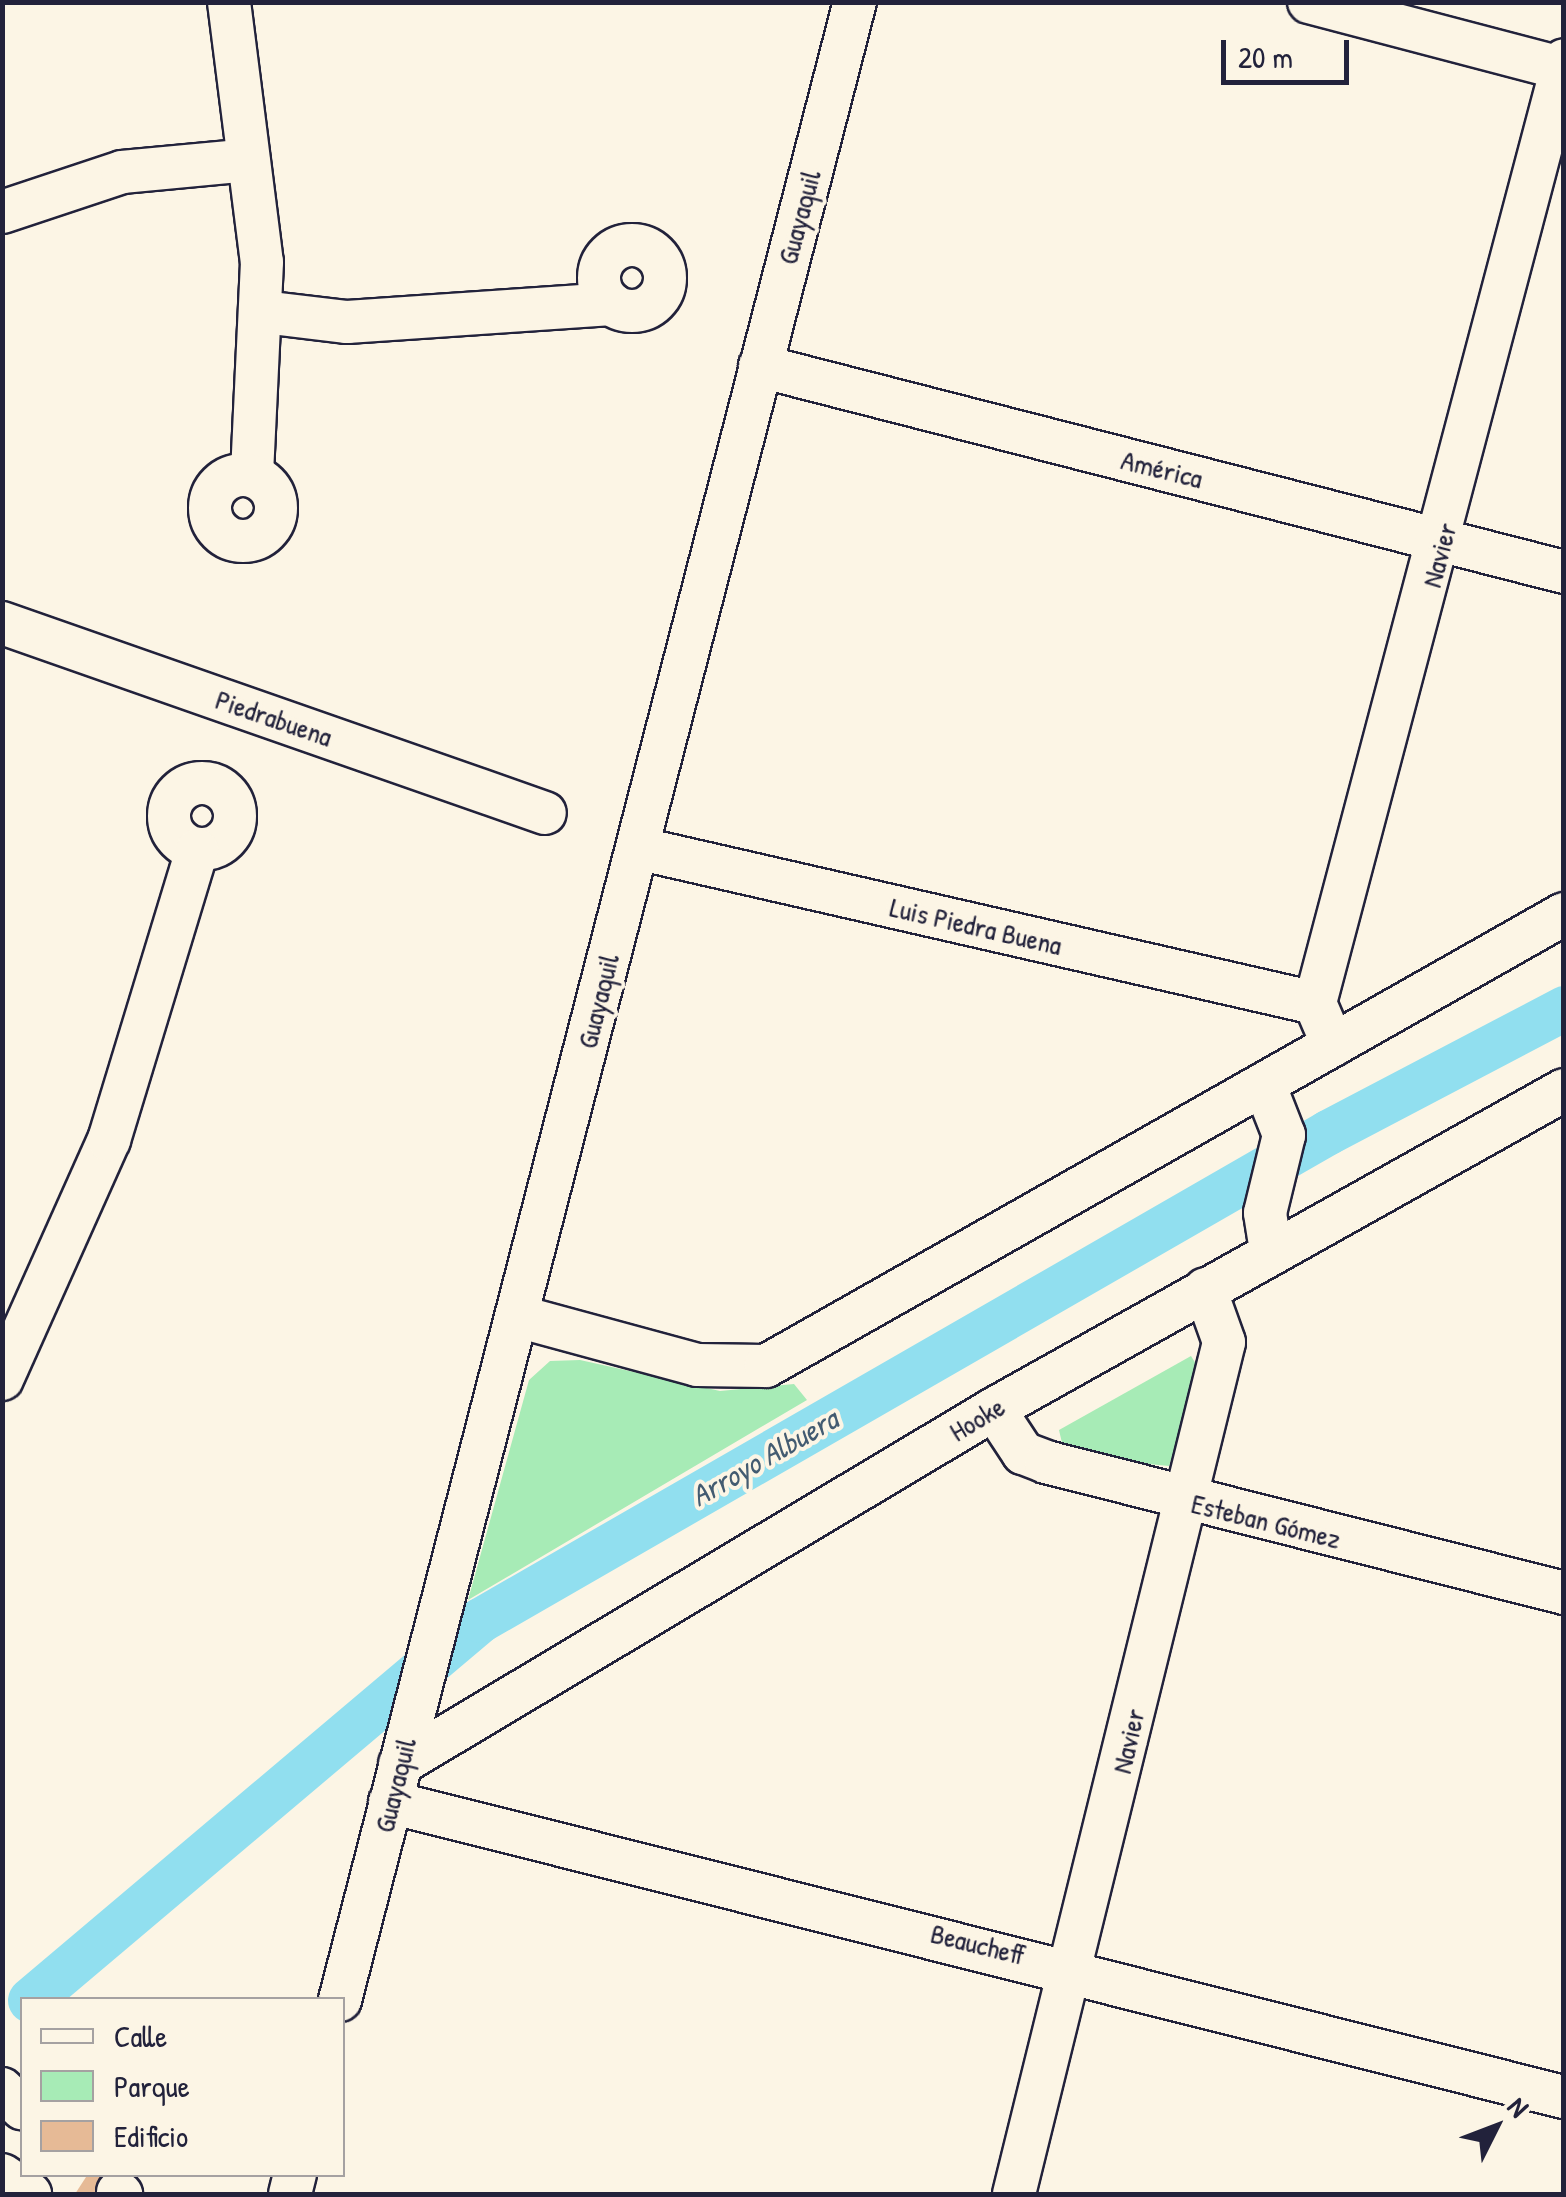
<!DOCTYPE html>
<html>
<head>
<meta charset="utf-8">
<style>
	body { margin:0 }
	#map { position:relative; width:1566px; height:2197px; overflow:hidden; background:#fcf5e5; font-family:"Patrick Hand",sans-serif }
	div>[style] { position:absolute }
	.green>* { inset:0; background:#a7ebb6 }
	.canal>* { height:45px; margin:-22.5px; padding:0 22.5px; transform-origin:22.5px; border-radius:22.5px; background:#91dfef }
	.building>* { inset:0; background:#e6ba96 }
	.roads { filter:drop-shadow(2px 0 #22223b) drop-shadow(-2px 0 #22223b) drop-shadow(0 2px #22223b) drop-shadow(0 -2px #22223b) }
	.minor>* { height:42px; margin:-21px; padding:0 21px; transform-origin:21px; border-radius:21px; background:#fcf5e5 }
	.minor>.ring { margin:-21px; padding:0; box-sizing:content-box; background:none; border:42px solid #fcf5e5; border-radius:50% }
	span { translate:-50% -50%; white-space:nowrap; text-align:center; line-height:1.15; -webkit-text-stroke:8px #fcf5e5; paint-order:stroke }
	.street-label { font-size:28px; color:#22223b }
	.water-label { font-size:30px; color:#435b71; font-style:italic }
	.frame { position:absolute; inset:0; border:5px solid #22223b; pointer-events:none }
	.legend { position:absolute; left:20px; top:1997px; width:325px; height:180px; box-sizing:border-box; background:#fcf5e5; border:2px solid #a5a1a1; margin:0; padding:12px 18px; list-style:none; font-size:30px; color:#22223b }
	.legend li { display:flex; align-items:center; gap:20px; height:50px }
	.legend b { width:50px; border:2px solid #a5a1a1 }
	.north { position:absolute; left:1446px; top:2077px; width:100px; height:100px; -webkit-text-stroke:8px #fcf5e5; paint-order:stroke; rotate:48deg; font-size:28px; font-weight:700; line-height:40px; text-align:center; color:#22223b }
	.north::after { content:''; display:block; margin:auto; width:35px; height:45px; background:#22223b; clip-path:polygon(50% 0,100% 100%,50% 72%,0 100%) }
	.scale { position:absolute; left:1221px; top:40px; width:128px; height:45px; box-sizing:border-box; border:5px solid #22223b; border-top:0; padding-left:12px; font-size:30px; line-height:35px; white-space:nowrap; color:#22223b; -webkit-text-stroke:8px #fcf5e5; paint-order:stroke }
</style>
</head>
<body>
<div id="map">
	<div class="green">
		<i style="clip-path:polygon(1191px 1356px,1201px 1372px,1169px 1466px,1065px 1456px,1059px 1430px)"></i>
		<i style="clip-path:polygon(580px 1360px,720px 1391px,794px 1384px,807px 1400px,468px 1600px,529px 1380px,550px 1361px)"></i>
	</div>
	<div class="canal">
		<i style="left:30px;top:2000px;width:589px;rotate:-40.18deg"></i>
		<i style="left:480px;top:1620px;width:978px;rotate:-29.92deg"></i>
		<i style="left:1328px;top:1132px;width:267px;rotate:-27.7deg"></i>
	</div>
	<div class="building">
		<i style="clip-path:polygon(88px 2174px,128px 2174px,116px 2194px,75px 2194px)"></i>
	</div>
	<div class="roads">
		<div class="minor">
			<i style="left:229px;top:2px;width:262px;rotate:82.8deg"></i>
			<i style="left:262px;top:262px;width:213px;rotate:92.7deg"></i>
			<i style="left:1309px;top:2px;width:264px;rotate:14.7deg"></i>
			<i style="left:2px;top:212px;width:126px;rotate:-18.4deg"></i>
			<i style="left:122px;top:172px;width:127px;rotate:-5.4deg"></i>
			<i class="ring" style="left:599px;top:245px;width:24px;height:24px"></i>
			<i style="left:263px;top:312px;width:85px;rotate:6.8deg"></i>
			<i style="left:347px;top:322px;width:265px;rotate:-3.9deg"></i>
			<i style="left:760px;top:366px;width:830px;rotate:14.37deg"></i>
			<i class="ring" style="left:210px;top:475px;width:24px;height:24px"></i>
			<i style="left:2px;top:623px;width:575px;rotate:19.29deg"></i>
			<i class="ring" style="left:169px;top:783px;width:24px;height:24px"></i>
			<i style="left:637px;top:848px;width:695px;rotate:12.88deg"></i>
			<i style="left:1333px;top:1045px;width:46px;rotate:-113.2deg"></i>
			<i style="left:1315px;top:1003px;width:975px;rotate:-75.21deg"></i>
			<i style="left:1264px;top:1084px;width:55px;rotate:68.6deg"></i>
			<i style="left:1284px;top:1135px;width:80px;rotate:103.7deg"></i>
			<i style="left:1265px;top:1213px;width:38px;rotate:81deg"></i>
			<i style="left:517px;top:1316px;width:187px;rotate:15.2deg"></i>
			<i style="left:697px;top:1365px;width:69px;rotate:0.8deg"></i>
			<i style="left:766px;top:1366px;width:917px;rotate:-29.53deg"></i>
			<i style="left:2px;top:1379px;width:262px;rotate:-65.9deg"></i>
			<i style="left:109px;top:1140px;width:303px;rotate:-73.1deg"></i>
			<i style="left:994px;top:1409px;width:53px;rotate:56.6deg"></i>
			<i style="left:1023px;top:1453px;width:25px;rotate:21deg"></i>
			<i style="left:1046px;top:1462px;width:534px;rotate:14.19deg"></i>
			<i style="left:400px;top:1764px;width:692px;rotate:-30.86deg"></i>
			<i style="left:994px;top:1409px;width:653px;rotate:-29.23deg"></i>
			<i style="left:390px;top:1802px;width:1210px;rotate:14.11deg"></i>
			<i style="left:340px;top:2000px;width:2063px;rotate:-75.55deg"></i>
			<i style="left:2px;top:2089px;width:28px;rotate:44deg"></i>
			<i style="left:2px;top:2175px;width:34px;rotate:34deg"></i>
			<i style="left:118px;top:2192px;width:4px;rotate:34deg"></i>
			<i style="left:290px;top:2194px;width:21px;rotate:-76deg"></i>
			<i style="left:1014px;top:2194px;width:877px;rotate:-76.15deg"></i>
			<i style="left:1224px;top:1342px;width:56px;rotate:-109.7deg"></i>
		</div>
	</div>
	<div class="street-label">
		<span style="left:799px;top:217px;rotate:-75deg">Guayaquil</span>
		<span style="left:1162px;top:469px;rotate:14deg">América</span>
		<span style="left:1439px;top:555px;rotate:-75deg">Navier</span>
		<span style="left:274px;top:718px;rotate:19deg">Piedrabuena</span>
		<span style="left:976px;top:926px;rotate:13deg">Luis Piedra Buena</span>
		<span style="left:598px;top:1001px;rotate:-76deg">Guayaquil</span>
		<span style="left:977px;top:1419px;rotate:-31deg">Hooke</span>
		<span style="left:1266px;top:1521px;rotate:14deg">Esteban Gómez</span>
		<span style="left:1128px;top:1741px;rotate:-77deg">Navier</span>
		<span style="left:395px;top:1785px;rotate:-76deg">Guayaquil</span>
		<span style="left:978px;top:1944px;rotate:14deg">Beaucheff</span>
	</div>
	<div class="water-label">
		<span style="left:764px;top:1457px;rotate:-30deg">Arroyo Albuera</span>
	</div>
	<div class="frame"></div>
	<ul class="legend">
	<li><b style="height:12px;background:#fcf5e5"></b>Calle</li>
	<li><b style="height:28px;background:#a7ebb6"></b>Parque</li>
	<li><b style="height:28px;background:#e6ba96"></b>Edificio</li>
	</ul>
	<div class="north">N</div>
	<div class="scale">20 m</div>
</div>
</body>
</html>
